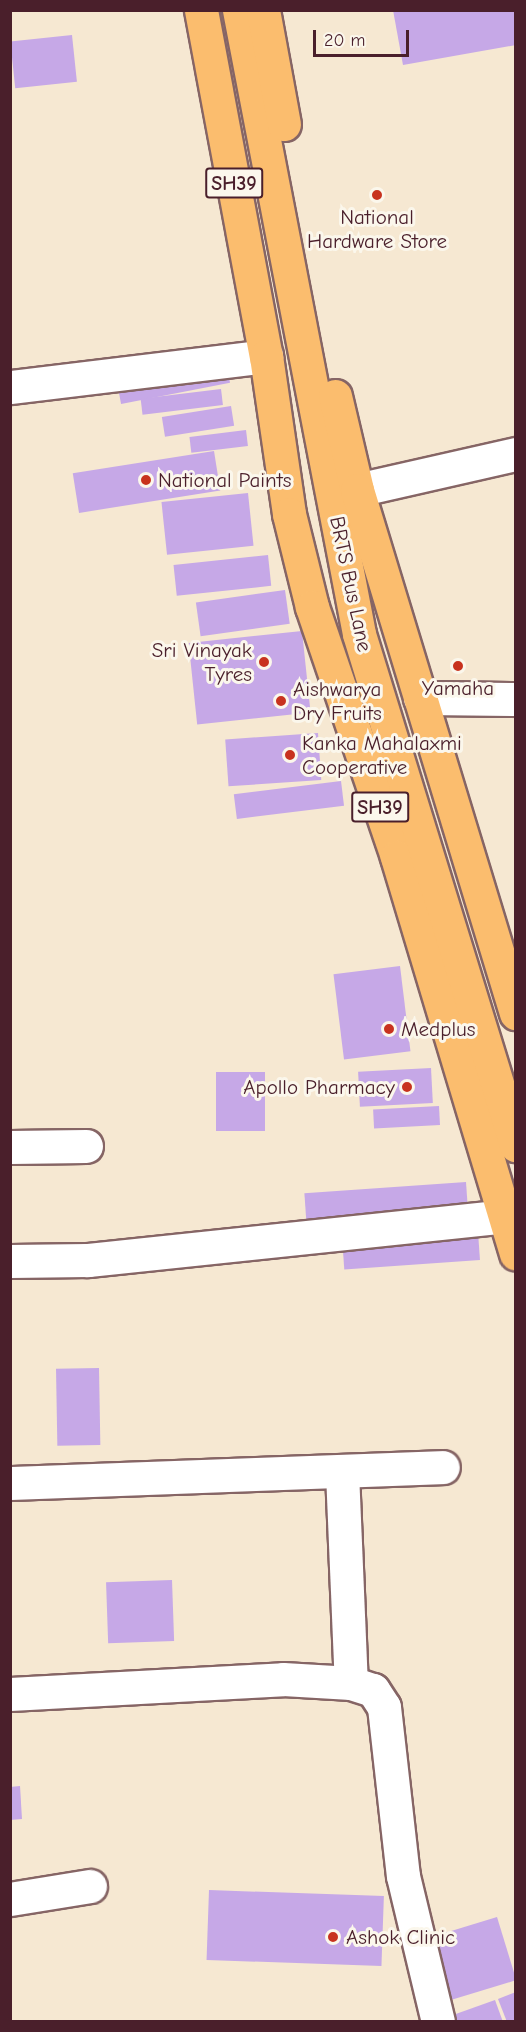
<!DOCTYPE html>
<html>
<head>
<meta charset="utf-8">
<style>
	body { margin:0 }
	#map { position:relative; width:526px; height:2032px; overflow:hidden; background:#f6e8d2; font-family:"Comic Neue",sans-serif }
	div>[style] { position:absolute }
	.building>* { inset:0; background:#c6a8e7; transform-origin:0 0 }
	.roads { filter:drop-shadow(2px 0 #866565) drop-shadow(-2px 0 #866565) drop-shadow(0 2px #866565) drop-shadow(0 -2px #866565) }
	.minor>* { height:33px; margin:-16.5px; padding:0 16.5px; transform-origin:16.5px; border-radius:16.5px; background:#fff }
	.major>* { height:33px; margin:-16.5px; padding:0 16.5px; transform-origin:16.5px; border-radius:16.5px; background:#fbbd6e }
	.dots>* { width:16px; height:16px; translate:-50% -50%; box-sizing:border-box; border:3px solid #fbf7ec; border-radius:50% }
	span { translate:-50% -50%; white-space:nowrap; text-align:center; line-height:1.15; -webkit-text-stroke:6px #fbf7ec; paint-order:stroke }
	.shield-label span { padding:2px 4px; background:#fbf7ec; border:2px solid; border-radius:4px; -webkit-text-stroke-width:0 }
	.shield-label { font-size:20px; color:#4a1f2b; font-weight:700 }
	.poi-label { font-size:21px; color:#4a1f2b }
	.left { translate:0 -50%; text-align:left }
	.right { translate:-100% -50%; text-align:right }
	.street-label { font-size:21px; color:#4a1f2b }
	.frame { position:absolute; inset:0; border:12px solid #4a1f2b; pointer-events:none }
	.scale { position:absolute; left:313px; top:30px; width:96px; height:27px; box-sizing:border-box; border:3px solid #4a1f2b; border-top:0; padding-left:8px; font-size:18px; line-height:21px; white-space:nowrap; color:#4a1f2b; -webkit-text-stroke:4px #fbf7ec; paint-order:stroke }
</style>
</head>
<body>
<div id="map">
	<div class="building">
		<i style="clip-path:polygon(393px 10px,516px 10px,516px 45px,403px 65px)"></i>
		<i style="left:72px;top:35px;width:47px;height:62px;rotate:84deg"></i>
		<i style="left:227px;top:367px;width:16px;height:111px;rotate:79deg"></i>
		<i style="left:221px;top:389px;width:16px;height:81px;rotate:83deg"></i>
		<i style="left:231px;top:406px;width:20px;height:70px;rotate:81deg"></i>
		<i style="left:246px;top:430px;width:16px;height:57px;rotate:83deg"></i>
		<i style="left:214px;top:451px;width:40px;height:143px;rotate:81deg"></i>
		<i style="left:248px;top:493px;width:53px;height:87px;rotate:84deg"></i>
		<i style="left:268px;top:555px;width:31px;height:95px;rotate:84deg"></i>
		<i style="left:285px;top:590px;width:34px;height:90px;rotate:82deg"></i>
		<i style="left:302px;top:631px;width:82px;height:114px;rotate:84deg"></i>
		<i style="left:318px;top:733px;width:47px;height:93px;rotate:86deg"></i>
		<i style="left:341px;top:781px;width:25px;height:108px;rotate:83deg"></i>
		<i style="left:400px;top:966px;width:86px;height:67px;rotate:83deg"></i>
		<i style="left:431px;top:1068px;width:35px;height:73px;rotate:87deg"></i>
		<i style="left:265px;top:1072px;width:59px;height:49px;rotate:90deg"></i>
		<i style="left:439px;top:1106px;width:19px;height:66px;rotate:87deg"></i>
		<i style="left:466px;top:1182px;width:30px;height:162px;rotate:86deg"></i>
		<i style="left:478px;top:1232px;width:28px;height:136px;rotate:86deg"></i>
		<i style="left:99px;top:1368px;width:77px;height:43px;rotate:89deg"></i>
		<i style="left:172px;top:1580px;width:61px;height:66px;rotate:88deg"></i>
		<i style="clip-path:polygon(20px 1786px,22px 1819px,10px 1820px,10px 1787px)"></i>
		<i style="left:209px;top:1890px;width:175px;height:70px;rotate:2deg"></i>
		<i style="left:497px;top:1917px;width:66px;height:71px;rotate:73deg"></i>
		<i style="clip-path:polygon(516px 1992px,516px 2022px,507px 2022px,498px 1999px)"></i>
		<i style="clip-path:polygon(495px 2000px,503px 2022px,456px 2022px,453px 2015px)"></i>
	</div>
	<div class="roads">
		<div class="minor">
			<i style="left:10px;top:387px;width:258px;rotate:-6.9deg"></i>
			<i style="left:357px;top:490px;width:163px;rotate:-12.8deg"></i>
			<i style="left:420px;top:698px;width:96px;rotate:0.6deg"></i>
			<i style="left:10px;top:1147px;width:76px;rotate:-0.8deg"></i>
			<i style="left:10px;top:1261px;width:78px;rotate:-0.7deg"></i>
			<i style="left:88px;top:1260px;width:419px;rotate:-6deg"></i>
			<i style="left:342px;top:1472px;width:211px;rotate:87.6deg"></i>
			<i style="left:10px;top:1483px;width:433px;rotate:-2.1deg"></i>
			<i style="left:10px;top:1694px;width:273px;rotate:-3.1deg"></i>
			<i style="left:283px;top:1679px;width:68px;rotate:3.4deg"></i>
			<i style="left:351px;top:1683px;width:23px;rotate:18deg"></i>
			<i style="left:373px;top:1690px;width:20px;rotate:57deg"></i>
			<i style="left:384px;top:1707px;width:170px;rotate:83.6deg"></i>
			<i style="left:403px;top:1876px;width:150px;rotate:76.5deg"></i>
			<i style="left:10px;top:1899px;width:81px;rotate:-9.2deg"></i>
		</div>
		<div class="major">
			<i style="left:201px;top:10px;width:352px;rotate:79.4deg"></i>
			<i style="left:266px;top:356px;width:160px;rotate:81.7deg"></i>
			<i style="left:289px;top:514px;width:96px;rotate:76.1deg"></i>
			<i style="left:312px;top:607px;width:264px;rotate:71.2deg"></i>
			<i style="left:397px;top:857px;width:414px;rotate:73.3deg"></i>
			<i style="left:239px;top:10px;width:635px;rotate:79.11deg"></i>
			<i style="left:359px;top:634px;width:535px;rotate:72.92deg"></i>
			<i style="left:263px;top:10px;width:116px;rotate:79.6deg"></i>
			<i style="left:335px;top:396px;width:97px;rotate:76.8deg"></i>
			<i style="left:357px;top:490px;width:547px;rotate:73.09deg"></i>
		</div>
	</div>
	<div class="dots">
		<i style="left:377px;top:195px;background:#c8321e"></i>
		<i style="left:146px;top:480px;background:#c8321e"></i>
		<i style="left:264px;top:662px;background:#c8321e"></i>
		<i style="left:458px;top:666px;background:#c8321e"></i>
		<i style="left:281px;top:701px;background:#c8321e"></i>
		<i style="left:290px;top:755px;background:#c8321e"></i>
		<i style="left:389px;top:1029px;background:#c8321e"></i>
		<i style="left:407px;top:1087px;background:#c8321e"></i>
		<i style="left:333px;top:1937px;background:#c8321e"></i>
	</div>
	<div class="shield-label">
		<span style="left:234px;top:183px">SH39</span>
		<span style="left:380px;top:807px">SH39</span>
	</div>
	<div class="poi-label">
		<span style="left:377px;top:229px">National<br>Hardware Store</span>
		<span class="left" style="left:158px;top:480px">National Paints</span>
		<span class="right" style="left:252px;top:662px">Sri Vinayak<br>Tyres</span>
		<span style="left:458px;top:688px">Yamaha</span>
		<span class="left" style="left:293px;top:701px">Aishwarya<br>Dry Fruits</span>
		<span class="left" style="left:302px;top:755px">Kanka Mahalaxmi<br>Cooperative</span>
		<span class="left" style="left:401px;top:1029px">Medplus</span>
		<span class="right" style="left:395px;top:1087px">Apollo Pharmacy</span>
		<span class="left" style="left:346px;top:1937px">Ashok Clinic</span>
	</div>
	<div class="street-label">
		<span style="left:351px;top:584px;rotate:78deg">BRTS Bus Lane</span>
	</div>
	<div class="frame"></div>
	<div class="scale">20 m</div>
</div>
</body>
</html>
